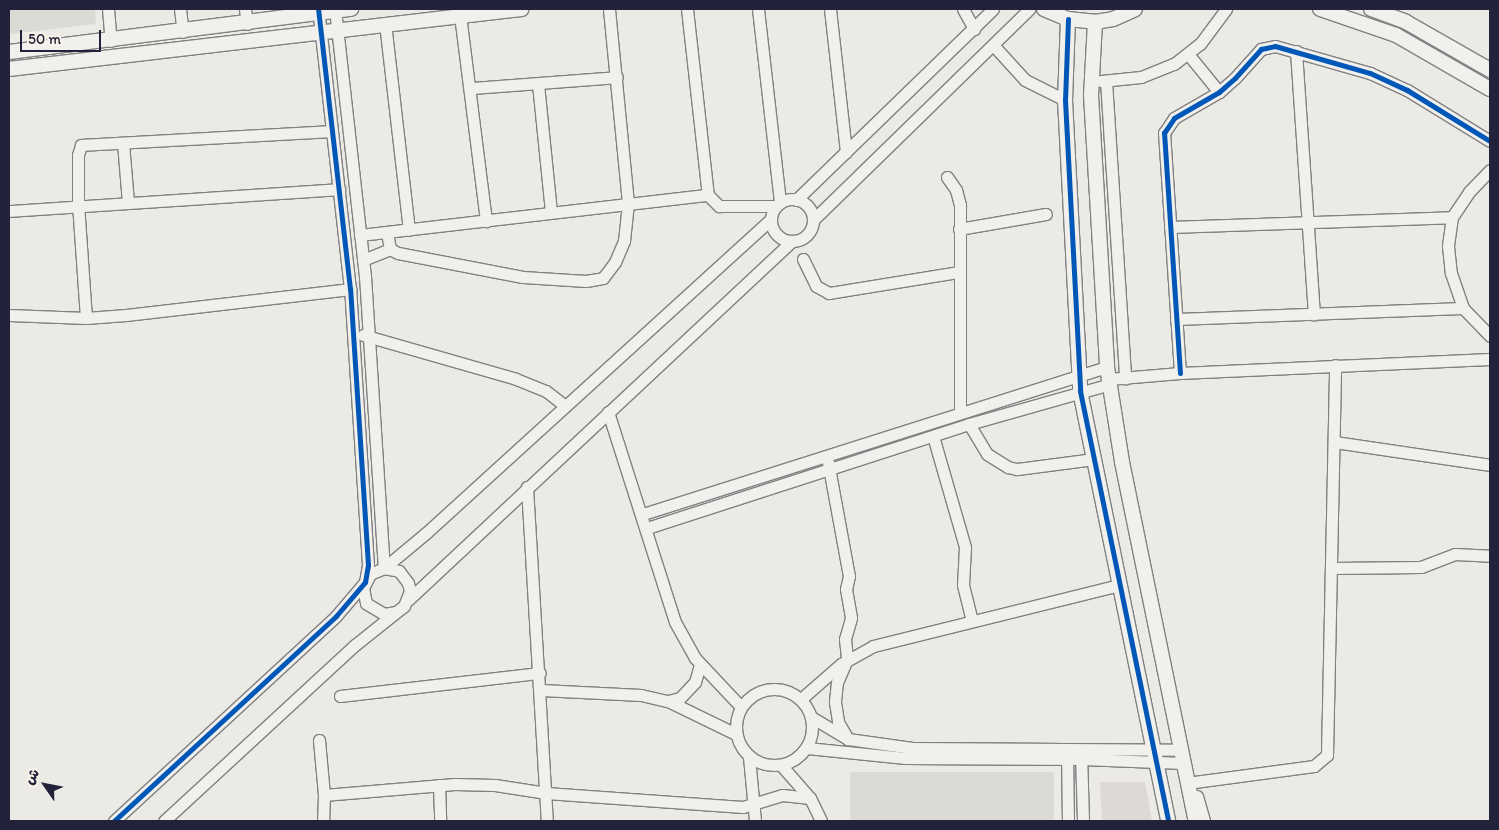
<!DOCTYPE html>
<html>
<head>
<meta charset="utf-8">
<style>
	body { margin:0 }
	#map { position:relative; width:1499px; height:830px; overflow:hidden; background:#ebeae4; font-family:Itim,"Playpen Sans Arabic",sans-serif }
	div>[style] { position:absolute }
	.built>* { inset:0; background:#dcdad5; transform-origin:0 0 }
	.green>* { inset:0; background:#dddad5 }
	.roads { filter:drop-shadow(1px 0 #818083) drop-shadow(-1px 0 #818083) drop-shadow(0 1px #818083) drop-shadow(0 -1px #818083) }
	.minor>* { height:11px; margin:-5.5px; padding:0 5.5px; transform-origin:5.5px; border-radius:5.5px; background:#f1f0ec }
	.minor>.ring { margin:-5.5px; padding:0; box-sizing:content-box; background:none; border:11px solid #f1f0ec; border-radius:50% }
	.tertiary>* { height:14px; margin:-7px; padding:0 7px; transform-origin:7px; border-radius:7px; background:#f1f0ec }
	.cycleway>* { height:5px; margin:-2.5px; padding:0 2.5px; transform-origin:2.5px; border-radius:2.5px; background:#0057b8 }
	span { translate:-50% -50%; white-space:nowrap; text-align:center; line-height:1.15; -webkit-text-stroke:4px #f7f3e8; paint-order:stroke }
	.frame { position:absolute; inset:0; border:10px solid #22223b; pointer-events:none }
	.north { position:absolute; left:20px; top:760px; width:50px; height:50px; -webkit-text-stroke:4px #f7f3e8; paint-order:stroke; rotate:303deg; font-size:14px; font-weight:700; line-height:20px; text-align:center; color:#22223b }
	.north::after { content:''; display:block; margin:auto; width:18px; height:22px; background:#22223b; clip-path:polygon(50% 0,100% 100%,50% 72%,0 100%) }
	.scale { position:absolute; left:20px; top:30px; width:81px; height:22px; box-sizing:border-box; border:2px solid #22223b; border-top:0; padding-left:6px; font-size:15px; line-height:18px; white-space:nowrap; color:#22223b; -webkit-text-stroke:4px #f7f3e8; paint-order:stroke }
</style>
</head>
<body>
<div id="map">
	<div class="built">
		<i style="clip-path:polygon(9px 9px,95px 9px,96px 24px,9px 34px)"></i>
		<i style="left:850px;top:772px;width:204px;height:49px"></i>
	</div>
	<div class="green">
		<i style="clip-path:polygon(1100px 782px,1145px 782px,1152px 821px,1102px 821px)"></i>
	</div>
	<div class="roads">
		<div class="minor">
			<i style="left:108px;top:9px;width:32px;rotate:85deg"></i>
			<i style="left:180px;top:9px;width:23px;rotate:83deg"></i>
			<i style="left:245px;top:9px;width:15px;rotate:82deg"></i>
			<i style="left:335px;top:9px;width:269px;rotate:83.6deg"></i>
			<i style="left:365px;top:276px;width:293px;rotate:86.3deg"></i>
			<i style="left:687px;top:9px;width:187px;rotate:83.6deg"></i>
			<i style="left:708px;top:195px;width:16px;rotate:45deg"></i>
			<i style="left:719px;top:206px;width:57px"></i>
			<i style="left:758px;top:9px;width:195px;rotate:83.5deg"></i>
			<i style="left:830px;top:9px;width:144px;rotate:83.6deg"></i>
			<i style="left:963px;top:9px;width:23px;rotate:61deg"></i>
			<i style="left:460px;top:15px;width:208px;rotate:82.8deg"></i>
			<i style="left:385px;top:23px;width:208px;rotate:83.4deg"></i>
			<i style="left:994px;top:46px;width:46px;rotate:47.6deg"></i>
			<i style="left:1025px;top:80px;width:45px;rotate:26.6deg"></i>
			<i style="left:1296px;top:51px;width:264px;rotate:86.1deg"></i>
			<i style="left:1188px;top:54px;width:49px;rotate:50.8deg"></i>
			<i style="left:1101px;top:81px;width:40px;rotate:-5.7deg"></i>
			<i style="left:1141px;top:77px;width:35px;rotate:-22deg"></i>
			<i style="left:1174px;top:64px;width:33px;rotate:-38deg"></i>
			<i style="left:1200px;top:44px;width:44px;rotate:-53.4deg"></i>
			<i style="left:1106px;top:81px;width:298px;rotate:86.3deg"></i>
			<i style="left:538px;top:84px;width:129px;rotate:84.2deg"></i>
			<i style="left:471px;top:88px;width:146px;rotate:-4.3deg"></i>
			<i style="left:123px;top:143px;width:60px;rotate:85.2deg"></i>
			<i style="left:1490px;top:170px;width:30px;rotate:134deg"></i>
			<i style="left:1469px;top:192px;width:30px;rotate:124deg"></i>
			<i style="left:1452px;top:217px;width:29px;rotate:98deg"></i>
			<i style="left:1448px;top:246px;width:27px;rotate:84deg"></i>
			<i style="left:1451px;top:273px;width:37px;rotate:71deg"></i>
			<i style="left:1463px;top:308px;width:39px;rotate:46deg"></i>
			<i style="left:947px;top:177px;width:16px;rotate:55deg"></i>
			<i style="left:956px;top:190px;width:16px;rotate:75deg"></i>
			<i style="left:960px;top:205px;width:206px;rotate:90deg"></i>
			<i class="ring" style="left:771px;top:199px;width:31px;height:31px"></i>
			<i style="left:796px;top:200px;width:274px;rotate:-44.1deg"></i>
			<i style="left:9px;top:211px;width:331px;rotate:-3.8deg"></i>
			<i style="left:813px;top:220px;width:302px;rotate:-44.3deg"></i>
			<i style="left:1170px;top:227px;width:282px;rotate:-2deg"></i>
			<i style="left:959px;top:229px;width:88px;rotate:-9.8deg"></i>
			<i style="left:387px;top:233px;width:16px;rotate:79deg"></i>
			<i style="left:390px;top:249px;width:9px;rotate:27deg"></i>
			<i style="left:398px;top:253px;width:127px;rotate:10.9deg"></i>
			<i style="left:523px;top:277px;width:63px;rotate:3.6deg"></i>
			<i style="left:586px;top:281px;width:17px;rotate:-10deg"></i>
			<i style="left:603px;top:278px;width:20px;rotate:-53deg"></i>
			<i style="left:615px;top:262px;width:23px;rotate:-67deg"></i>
			<i style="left:624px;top:241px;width:38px;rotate:-84deg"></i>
			<i style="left:628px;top:203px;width:195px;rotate:-95.6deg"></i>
			<i style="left:360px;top:235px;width:350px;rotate:-6.6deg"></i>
			<i style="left:803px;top:259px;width:30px;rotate:64deg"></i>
			<i style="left:816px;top:286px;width:15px;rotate:28deg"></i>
			<i style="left:829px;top:293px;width:131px;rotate:-9.2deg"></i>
			<i style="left:363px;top:260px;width:29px;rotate:-22deg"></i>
			<i style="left:9px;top:315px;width:77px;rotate:2.2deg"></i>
			<i style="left:86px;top:318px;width:40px;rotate:-4.3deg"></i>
			<i style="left:126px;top:315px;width:226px;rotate:-6.6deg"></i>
			<i style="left:86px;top:318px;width:114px;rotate:-94deg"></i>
			<i style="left:78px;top:204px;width:49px;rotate:-90deg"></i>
			<i style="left:78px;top:155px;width:10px;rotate:-73deg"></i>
			<i style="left:81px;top:145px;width:251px;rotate:-3.2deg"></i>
			<i style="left:1176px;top:319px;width:287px;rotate:-2.2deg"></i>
			<i style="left:363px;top:335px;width:159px;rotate:16deg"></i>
			<i style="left:516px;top:379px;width:32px;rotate:22deg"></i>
			<i style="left:546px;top:391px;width:24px;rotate:38deg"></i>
			<i style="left:1180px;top:373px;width:241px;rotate:-93.8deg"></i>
			<i style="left:1164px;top:133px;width:18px;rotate:-56deg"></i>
			<i style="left:1174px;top:118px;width:52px;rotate:-30deg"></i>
			<i style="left:1219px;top:92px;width:21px;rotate:-41deg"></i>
			<i style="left:1235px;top:78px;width:39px;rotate:-48deg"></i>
			<i style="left:1261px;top:49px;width:14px;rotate:-12deg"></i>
			<i style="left:1275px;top:46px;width:99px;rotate:15.9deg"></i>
			<i style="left:1370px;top:73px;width:41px;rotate:24.7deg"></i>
			<i style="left:1407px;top:90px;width:97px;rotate:31.6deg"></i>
			<i style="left:1109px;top:379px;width:71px;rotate:-4.8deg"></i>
			<i style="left:1180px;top:373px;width:310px;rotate:-2.6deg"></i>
			<i style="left:608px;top:412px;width:220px;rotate:72.3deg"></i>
			<i style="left:675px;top:622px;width:41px;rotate:60.9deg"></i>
			<i style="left:695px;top:658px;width:67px;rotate:46.8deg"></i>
			<i style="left:969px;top:424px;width:35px;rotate:59deg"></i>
			<i style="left:987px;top:454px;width:25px;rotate:32deg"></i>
			<i style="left:1008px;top:467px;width:9px;rotate:13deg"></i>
			<i style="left:1017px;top:469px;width:78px;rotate:-7.4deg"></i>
			<i style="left:933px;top:436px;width:116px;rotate:73.9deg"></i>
			<i style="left:965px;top:547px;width:38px;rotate:93deg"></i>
			<i style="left:963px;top:585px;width:36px;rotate:76deg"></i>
			<i style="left:1335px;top:442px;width:157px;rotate:8.4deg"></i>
			<i style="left:828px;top:462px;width:116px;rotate:79.6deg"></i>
			<i style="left:849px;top:576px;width:13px;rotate:103deg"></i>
			<i style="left:846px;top:589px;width:29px;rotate:80deg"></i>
			<i style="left:851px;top:618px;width:22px;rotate:106deg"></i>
			<i style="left:845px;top:639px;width:20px;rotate:84deg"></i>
			<i style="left:847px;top:659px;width:25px;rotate:113deg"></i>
			<i style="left:837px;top:682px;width:20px;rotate:96deg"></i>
			<i style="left:835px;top:702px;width:20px;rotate:81deg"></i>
			<i style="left:838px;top:722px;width:20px;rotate:60deg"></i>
			<i style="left:527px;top:487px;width:335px;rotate:86.6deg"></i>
			<i style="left:643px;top:514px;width:487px;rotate:-17.6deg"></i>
			<i style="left:647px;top:528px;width:338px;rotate:-17.9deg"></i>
			<i style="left:969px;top:424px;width:147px;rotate:-15.8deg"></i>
			<i style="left:384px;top:568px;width:15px;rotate:11deg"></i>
			<i style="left:399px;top:571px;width:15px;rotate:53deg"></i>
			<i style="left:408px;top:583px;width:8px;rotate:76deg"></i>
			<i style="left:410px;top:591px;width:16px;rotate:112deg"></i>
			<i style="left:404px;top:606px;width:10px;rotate:143deg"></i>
			<i style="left:396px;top:612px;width:12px;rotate:171deg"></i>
			<i style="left:384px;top:614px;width:21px;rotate:-149deg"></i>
			<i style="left:366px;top:603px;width:15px;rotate:-101deg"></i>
			<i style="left:363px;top:588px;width:16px;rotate:-63deg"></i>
			<i style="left:370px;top:574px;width:15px;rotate:-23deg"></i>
			<i style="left:384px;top:568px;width:55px;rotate:-39.8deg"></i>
			<i style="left:426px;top:533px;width:466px;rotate:-42.3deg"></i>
			<i style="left:1332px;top:568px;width:89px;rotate:-0.6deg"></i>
			<i style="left:1421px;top:567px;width:36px;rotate:-21deg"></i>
			<i style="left:1455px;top:554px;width:35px;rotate:3deg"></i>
			<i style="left:408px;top:600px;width:526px;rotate:-43.07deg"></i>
			<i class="ring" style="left:736px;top:689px;width:65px;height:65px"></i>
			<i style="left:541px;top:690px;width:100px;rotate:2.9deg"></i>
			<i style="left:641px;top:695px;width:28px;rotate:13deg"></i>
			<i style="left:668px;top:701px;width:76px;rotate:25.9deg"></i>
			<i style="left:340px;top:696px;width:201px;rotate:-6.6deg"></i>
			<i style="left:801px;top:699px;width:53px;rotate:-41.2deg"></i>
			<i style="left:841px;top:664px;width:37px;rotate:-29deg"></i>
			<i style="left:873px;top:646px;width:254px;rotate:-13.9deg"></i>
			<i style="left:668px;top:701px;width:12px;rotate:-14deg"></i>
			<i style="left:680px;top:698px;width:22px;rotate:-47deg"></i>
			<i style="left:695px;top:682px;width:18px;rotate:-74deg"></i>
			<i style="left:811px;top:717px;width:43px;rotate:30.7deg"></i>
			<i style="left:848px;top:739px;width:65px;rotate:8deg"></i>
			<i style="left:912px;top:748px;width:268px;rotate:0.4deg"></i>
			<i style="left:319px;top:740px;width:55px;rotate:84.8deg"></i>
			<i style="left:324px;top:795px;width:26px;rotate:92deg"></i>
			<i style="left:807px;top:748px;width:99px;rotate:5.8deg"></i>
			<i style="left:905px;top:758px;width:177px;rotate:0.3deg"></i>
			<i style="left:1082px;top:759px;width:101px;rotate:2.3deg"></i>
			<i style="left:1067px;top:751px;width:70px;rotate:89.2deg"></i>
			<i style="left:1081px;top:753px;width:68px;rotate:88.3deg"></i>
			<i style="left:749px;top:757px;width:64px;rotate:84.6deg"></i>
			<i style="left:781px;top:765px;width:44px;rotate:48.7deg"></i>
			<i style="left:810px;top:798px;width:25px;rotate:64deg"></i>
			<i style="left:1187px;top:783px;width:128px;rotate:-7.6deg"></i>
			<i style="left:1314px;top:766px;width:17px;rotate:-40deg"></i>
			<i style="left:1327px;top:755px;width:390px;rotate:-88.8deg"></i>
			<i style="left:439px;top:785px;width:36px;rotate:88deg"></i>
			<i style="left:324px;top:795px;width:131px;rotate:-4.8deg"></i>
			<i style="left:455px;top:784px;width:40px;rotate:1.4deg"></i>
			<i style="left:495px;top:785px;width:52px;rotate:8.9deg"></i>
			<i style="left:546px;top:793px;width:197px;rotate:4.1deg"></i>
			<i style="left:743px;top:807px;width:41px;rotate:-17.1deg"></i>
			<i style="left:782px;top:795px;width:28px;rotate:6deg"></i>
			<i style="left:1197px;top:796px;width:26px;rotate:74deg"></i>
			<i style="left:114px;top:821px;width:302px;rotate:-42.7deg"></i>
			<i style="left:336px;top:616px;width:45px;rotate:-49.5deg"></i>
			<i style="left:365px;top:582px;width:17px;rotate:-80deg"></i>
			<i style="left:368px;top:565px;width:277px;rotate:-93.7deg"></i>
			<i style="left:350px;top:289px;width:282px;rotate:-96.5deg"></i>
			<i style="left:164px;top:821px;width:260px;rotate:-42.7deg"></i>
			<i style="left:355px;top:645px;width:51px;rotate:-38.7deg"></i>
		</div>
		<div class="tertiary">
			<i style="left:1044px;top:9px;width:26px;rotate:23deg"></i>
			<i style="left:1068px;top:19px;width:27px;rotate:6deg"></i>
			<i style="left:1095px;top:22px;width:18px;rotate:-9deg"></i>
			<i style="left:1113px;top:19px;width:24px;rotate:-24deg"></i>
			<i style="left:1320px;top:9px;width:80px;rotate:18.9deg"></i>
			<i style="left:1396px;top:35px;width:108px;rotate:29.9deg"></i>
			<i style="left:1371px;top:9px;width:37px;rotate:20deg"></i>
			<i style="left:1406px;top:22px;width:97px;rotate:29.7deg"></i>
			<i style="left:1068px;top:19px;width:81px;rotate:92.1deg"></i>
			<i style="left:1065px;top:100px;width:291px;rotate:87deg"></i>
			<i style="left:1080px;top:391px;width:439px;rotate:78.4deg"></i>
			<i style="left:1095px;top:22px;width:73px;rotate:93.1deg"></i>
			<i style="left:1091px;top:95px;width:272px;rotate:86.6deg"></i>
			<i style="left:1107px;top:367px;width:96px;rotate:81deg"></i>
			<i style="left:1122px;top:462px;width:367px;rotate:78.4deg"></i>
			<i style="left:9px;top:52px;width:345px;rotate:-7.2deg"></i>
			<i style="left:9px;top:69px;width:516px;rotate:-6.67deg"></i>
		</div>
	</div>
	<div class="cycleway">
		<i style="left:1068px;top:19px;width:81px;rotate:92.1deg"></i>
		<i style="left:1065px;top:100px;width:291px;rotate:87deg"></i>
		<i style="left:1080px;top:391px;width:439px;rotate:78.4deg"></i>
		<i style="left:1180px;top:373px;width:241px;rotate:-93.8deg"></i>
		<i style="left:1164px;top:133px;width:18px;rotate:-56deg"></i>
		<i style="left:1174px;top:118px;width:52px;rotate:-30deg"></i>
		<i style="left:1219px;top:92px;width:21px;rotate:-41deg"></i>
		<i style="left:1235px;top:78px;width:39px;rotate:-48deg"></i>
		<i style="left:1261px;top:49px;width:14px;rotate:-12deg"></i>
		<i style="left:1275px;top:46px;width:99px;rotate:15.9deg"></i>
		<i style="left:1370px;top:73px;width:41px;rotate:24.7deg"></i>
		<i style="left:1407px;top:90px;width:97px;rotate:31.6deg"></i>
		<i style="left:114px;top:821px;width:302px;rotate:-42.7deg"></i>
		<i style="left:336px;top:616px;width:45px;rotate:-49.5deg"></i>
		<i style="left:365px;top:582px;width:17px;rotate:-80deg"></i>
		<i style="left:368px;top:565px;width:277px;rotate:-93.7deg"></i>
		<i style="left:350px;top:289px;width:282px;rotate:-96.5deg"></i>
	</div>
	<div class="frame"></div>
	<div class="north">ش</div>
	<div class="scale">50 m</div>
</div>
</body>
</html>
